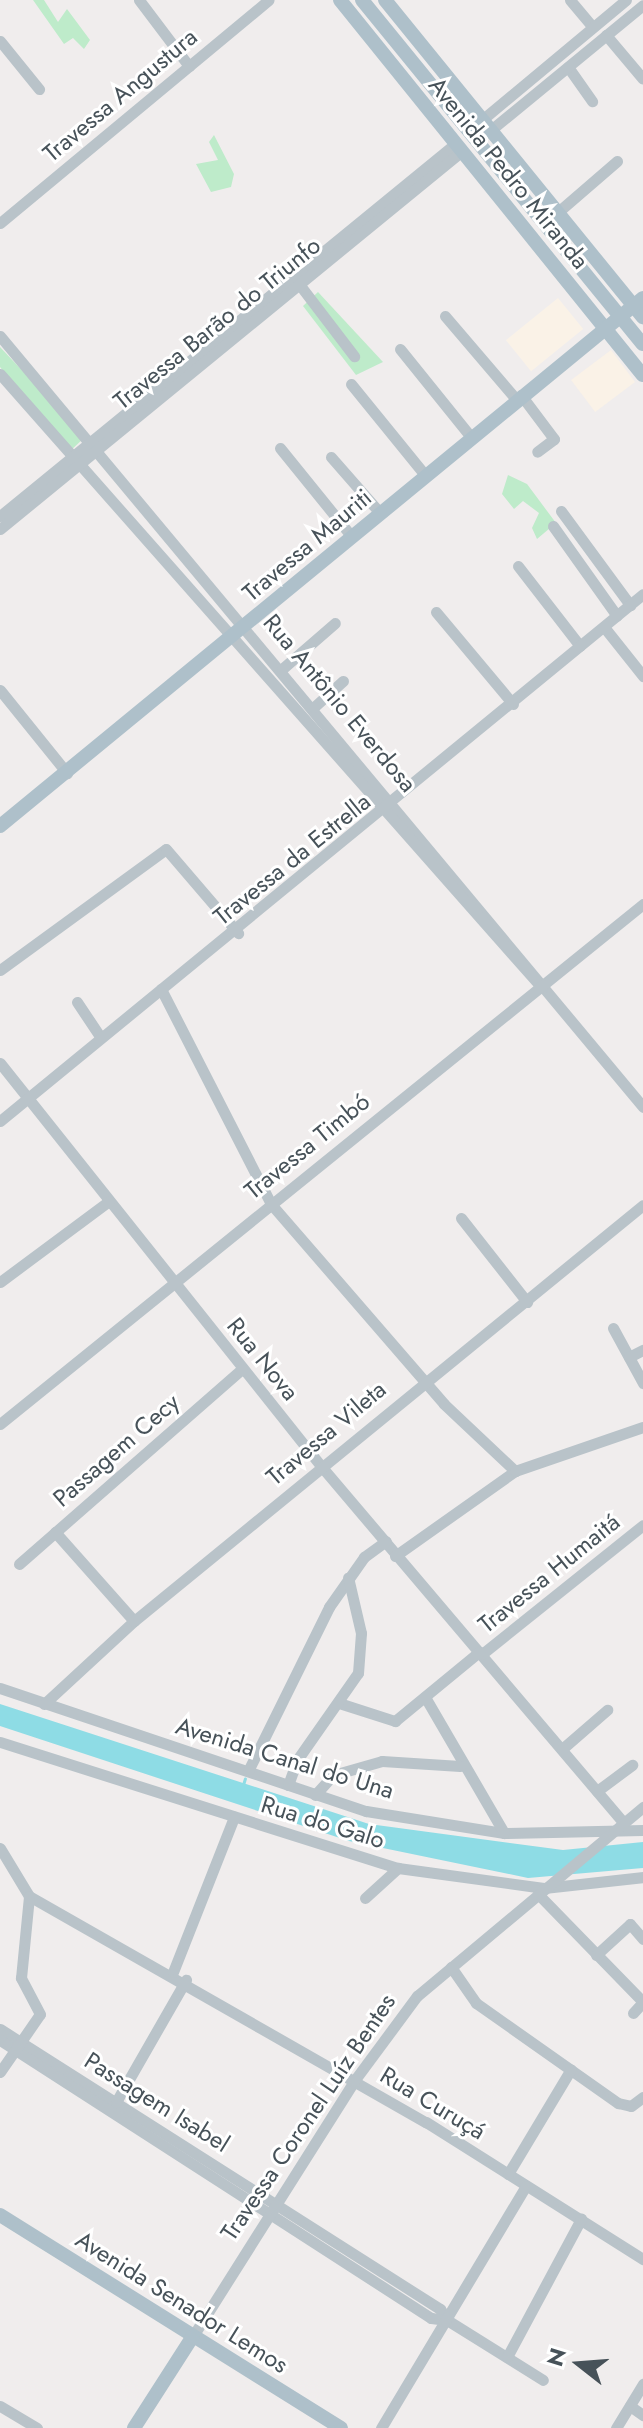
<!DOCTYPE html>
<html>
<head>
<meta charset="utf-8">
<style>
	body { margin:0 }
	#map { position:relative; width:643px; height:2428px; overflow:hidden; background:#f0eded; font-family:Jost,sans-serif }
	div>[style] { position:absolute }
	.commercial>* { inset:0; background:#faf2e7; transform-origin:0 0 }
	.green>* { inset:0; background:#beebca }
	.water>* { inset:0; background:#8edce5 }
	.stream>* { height:3px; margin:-1.5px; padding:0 1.5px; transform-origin:1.5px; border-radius:1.5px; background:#8edce5 }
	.minor>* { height:11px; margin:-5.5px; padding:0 5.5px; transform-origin:5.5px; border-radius:5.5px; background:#b9c3c9 }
	.major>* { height:14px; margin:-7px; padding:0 7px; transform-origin:7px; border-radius:7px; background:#aec0ca }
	span { translate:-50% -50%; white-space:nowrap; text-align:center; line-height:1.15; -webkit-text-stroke:6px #fff; paint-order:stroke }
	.street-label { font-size:24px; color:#475259 }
	.north { position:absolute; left:539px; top:2324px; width:80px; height:80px; -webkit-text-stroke:6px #fff; paint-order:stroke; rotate:287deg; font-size:22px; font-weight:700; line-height:32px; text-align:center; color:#475259 }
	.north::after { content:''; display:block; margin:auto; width:28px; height:36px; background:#475259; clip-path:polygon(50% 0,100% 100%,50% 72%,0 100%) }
</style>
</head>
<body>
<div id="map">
	<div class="commercial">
		<i style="left:558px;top:298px;width:40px;height:67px;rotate:51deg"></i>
		<i style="left:611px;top:350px;width:40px;height:50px;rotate:53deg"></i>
	</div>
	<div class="green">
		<i style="clip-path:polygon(33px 0,44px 0,58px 22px,67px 9px,90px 40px,84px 49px,73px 38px,64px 44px)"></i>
		<i style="clip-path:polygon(214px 135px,234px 174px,231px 187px,211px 192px,196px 164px,218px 160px,209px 142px)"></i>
		<i style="clip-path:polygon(318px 292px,383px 362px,356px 375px,303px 306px)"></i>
		<i style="clip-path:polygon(0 347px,85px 437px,68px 453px,0 367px)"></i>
		<i style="clip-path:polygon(508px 475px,527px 484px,556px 523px,537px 539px,532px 528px,539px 513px,523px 501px,514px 509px,502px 494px)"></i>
	</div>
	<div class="water">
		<i style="clip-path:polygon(0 1704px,369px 1824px,563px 1850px,643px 1842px,643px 1868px,528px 1878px,349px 1841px,0 1726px)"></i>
	</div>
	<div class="stream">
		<i style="left:242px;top:1788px;width:10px;rotate:-73deg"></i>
	</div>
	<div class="minor">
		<i style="left:139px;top:0;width:83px;rotate:52.9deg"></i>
		<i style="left:570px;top:0;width:35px;rotate:50deg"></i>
		<i style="left:606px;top:35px;width:57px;rotate:49.9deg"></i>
		<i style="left:0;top:41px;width:62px;rotate:50.9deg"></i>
		<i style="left:568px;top:67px;width:42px;rotate:54.8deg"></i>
		<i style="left:483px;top:119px;width:186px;rotate:-39.8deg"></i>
		<i style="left:492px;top:129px;width:195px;rotate:-39.4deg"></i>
		<i style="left:558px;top:212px;width:78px;rotate:-40.8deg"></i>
		<i style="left:0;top:223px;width:349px;rotate:-39.7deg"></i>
		<i style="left:299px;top:284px;width:91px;rotate:52.6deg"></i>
		<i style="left:445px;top:316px;width:109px;rotate:49.5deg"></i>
		<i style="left:0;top:336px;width:1004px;rotate:50.17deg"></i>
		<i style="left:400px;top:349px;width:113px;rotate:51.1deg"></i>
		<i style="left:0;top:374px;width:819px;rotate:48.56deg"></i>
		<i style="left:351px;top:384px;width:117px;rotate:50.9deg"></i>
		<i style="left:521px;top:395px;width:55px;rotate:53.1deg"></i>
		<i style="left:554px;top:439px;width:21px;rotate:143deg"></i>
		<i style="left:280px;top:448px;width:114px;rotate:51deg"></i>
		<i style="left:331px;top:457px;width:74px;rotate:48.8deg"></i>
		<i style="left:561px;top:511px;width:117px;rotate:53.7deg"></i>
		<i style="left:0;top:516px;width:588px;rotate:-39.27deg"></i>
		<i style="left:553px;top:526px;width:110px;rotate:54.6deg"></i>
		<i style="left:0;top:529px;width:597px;rotate:-39.29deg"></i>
		<i style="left:518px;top:566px;width:101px;rotate:52.2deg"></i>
		<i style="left:436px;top:612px;width:120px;rotate:50.1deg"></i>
		<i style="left:604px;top:627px;width:63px;rotate:51.5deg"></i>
		<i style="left:282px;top:669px;width:70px;rotate:-41deg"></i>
		<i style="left:0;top:690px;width:107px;rotate:51.1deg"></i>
		<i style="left:314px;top:707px;width:39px;rotate:-42deg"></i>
		<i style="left:0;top:970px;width:205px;rotate:-36.1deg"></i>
		<i style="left:166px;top:849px;width:111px;rotate:49.4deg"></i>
		<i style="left:161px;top:989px;width:242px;rotate:62.9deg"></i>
		<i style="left:271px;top:1204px;width:264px;rotate:49.1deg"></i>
		<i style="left:444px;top:1404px;width:98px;rotate:43.3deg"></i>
		<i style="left:77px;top:1002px;width:43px;rotate:56.3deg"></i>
		<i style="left:0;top:1063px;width:515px;rotate:51.46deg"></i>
		<i style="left:321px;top:1466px;width:468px;rotate:49.7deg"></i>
		<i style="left:0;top:1121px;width:831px;rotate:-39.34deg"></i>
		<i style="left:461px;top:1218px;width:107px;rotate:51.8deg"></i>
		<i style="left:0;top:1282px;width:136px;rotate:-36.6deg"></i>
		<i style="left:613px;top:1328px;width:63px;rotate:61.4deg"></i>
		<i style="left:629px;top:1357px;width:16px;rotate:-27deg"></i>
		<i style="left:0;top:1424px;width:827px;rotate:-38.96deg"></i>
		<i style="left:55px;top:1532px;width:119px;rotate:48.4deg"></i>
		<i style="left:395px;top:1556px;width:147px;rotate:-35.3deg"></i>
		<i style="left:515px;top:1471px;width:135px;rotate:-19deg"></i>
		<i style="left:19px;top:1564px;width:296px;rotate:-41.2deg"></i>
		<i style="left:482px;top:1654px;width:206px;rotate:-38.7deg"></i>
		<i style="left:0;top:1688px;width:386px;rotate:18.6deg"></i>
		<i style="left:366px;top:1811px;width:140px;rotate:9.1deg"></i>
		<i style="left:504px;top:1833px;width:139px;rotate:-1.2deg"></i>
		<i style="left:425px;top:1697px;width:157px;rotate:59.8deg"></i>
		<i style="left:44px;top:1704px;width:122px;rotate:-42.7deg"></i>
		<i style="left:134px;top:1621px;width:657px;rotate:-39.26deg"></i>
		<i style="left:342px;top:1704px;width:56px;rotate:17.8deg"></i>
		<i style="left:395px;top:1721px;width:109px;rotate:-39.4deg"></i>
		<i style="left:0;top:1742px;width:417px;rotate:17.6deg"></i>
		<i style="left:398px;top:1868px;width:147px;rotate:7.8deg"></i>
		<i style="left:544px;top:1888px;width:100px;rotate:-6.3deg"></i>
		<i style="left:562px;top:1749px;width:60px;rotate:-40.9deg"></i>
		<i style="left:248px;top:1771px;width:183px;rotate:-63.7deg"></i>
		<i style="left:329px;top:1607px;width:61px;rotate:-55deg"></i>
		<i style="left:364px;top:1557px;width:27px;rotate:-36deg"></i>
		<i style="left:288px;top:1785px;width:27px;rotate:-70deg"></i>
		<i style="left:297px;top:1760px;width:106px;rotate:-55deg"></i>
		<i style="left:358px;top:1673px;width:40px;rotate:-85.7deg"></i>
		<i style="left:361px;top:1633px;width:57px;rotate:-103.1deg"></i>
		<i style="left:597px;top:1791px;width:44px;rotate:-36.6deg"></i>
		<i style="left:315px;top:1795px;width:27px;rotate:-48deg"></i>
		<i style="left:333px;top:1775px;width:51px;rotate:-15.9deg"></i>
		<i style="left:382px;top:1761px;width:78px;rotate:3.7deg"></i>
		<i style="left:0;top:1848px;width:56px;rotate:58.9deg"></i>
		<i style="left:29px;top:1896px;width:457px;rotate:29.7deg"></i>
		<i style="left:426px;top:2122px;width:257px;rotate:32.3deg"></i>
		<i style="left:538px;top:1894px;width:151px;rotate:45.8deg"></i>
		<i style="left:365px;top:1898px;width:45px;rotate:-42.3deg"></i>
		<i style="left:596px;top:1955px;width:46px;rotate:-42.4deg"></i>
		<i style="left:630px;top:1924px;width:20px;rotate:49deg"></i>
		<i style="left:451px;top:1967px;width:44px;rotate:55.2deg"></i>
		<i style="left:476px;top:2003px;width:174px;rotate:35.2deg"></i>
		<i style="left:618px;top:2103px;width:13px;rotate:13deg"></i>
		<i style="left:631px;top:2106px;width:15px;rotate:-37deg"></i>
		<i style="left:173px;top:1972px;width:167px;rotate:-68.5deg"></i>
		<i style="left:633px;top:2013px;width:15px;rotate:-48deg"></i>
		<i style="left:0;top:2029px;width:522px;rotate:32.47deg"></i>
		<i style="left:440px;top:2309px;width:13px;rotate:58deg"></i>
		<i style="left:0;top:2040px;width:513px;rotate:32.82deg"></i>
		<i style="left:431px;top:2318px;width:16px;rotate:7deg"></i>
		<i style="left:447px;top:2320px;width:113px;rotate:32deg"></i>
		<i style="left:0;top:2072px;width:70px;rotate:-55.4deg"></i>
		<i style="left:40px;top:2014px;width:41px;rotate:-117.8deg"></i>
		<i style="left:21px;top:1978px;width:82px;rotate:-84.4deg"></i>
		<i style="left:116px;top:2102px;width:141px;rotate:-60.2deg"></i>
		<i style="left:508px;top:2174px;width:122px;rotate:-59deg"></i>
		<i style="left:193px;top:2336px;width:302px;rotate:-57.7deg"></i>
		<i style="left:354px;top:2081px;width:106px;rotate:-53.5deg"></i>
		<i style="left:417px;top:1996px;width:295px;rotate:-39.9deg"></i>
		<i style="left:507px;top:2357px;width:157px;rotate:-61.8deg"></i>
		<i style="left:0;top:2406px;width:43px;rotate:30.7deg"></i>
		<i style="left:630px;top:2406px;width:16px;rotate:35deg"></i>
		<i style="left:381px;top:2428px;width:282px;rotate:-59.1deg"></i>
		<i style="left:616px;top:2428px;width:52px;rotate:-58.5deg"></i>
	</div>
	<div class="major">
		<i style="left:340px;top:0;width:482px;rotate:51.1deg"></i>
		<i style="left:362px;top:0;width:444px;rotate:50.8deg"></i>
		<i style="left:385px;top:0;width:409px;rotate:50.9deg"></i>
		<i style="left:0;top:826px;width:832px;rotate:-39.39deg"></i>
		<i style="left:0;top:2215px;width:402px;rotate:32deg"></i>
		<i style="left:134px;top:2428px;width:109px;rotate:-57.3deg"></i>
	</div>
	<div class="street-label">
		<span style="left:120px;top:95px;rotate:-40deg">Travessa Angustura</span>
		<span style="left:509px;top:173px;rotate:51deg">Avenida Pedro Miranda</span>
		<span style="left:217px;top:323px;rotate:-39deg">Travessa Barão do Triunfo</span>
		<span style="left:307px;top:545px;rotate:-40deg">Travessa Mauriti</span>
		<span style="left:340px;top:703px;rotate:50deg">Rua Antônio Everdosa</span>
		<span style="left:292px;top:859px;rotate:-39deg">Travessa da Estrella</span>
		<span style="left:307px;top:1146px;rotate:-39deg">Travessa Timbó</span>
		<span style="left:263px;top:1359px;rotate:51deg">Rua Nova</span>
		<span style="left:326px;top:1433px;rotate:-40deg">Travessa Vileta</span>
		<span style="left:116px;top:1450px;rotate:-41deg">Passagem Cecy</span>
		<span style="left:549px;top:1573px;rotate:-39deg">Travessa Humaitá</span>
		<span style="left:285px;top:1758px;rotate:17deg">Avenida Canal do Una</span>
		<span style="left:323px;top:1822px;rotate:17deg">Rua do Galo</span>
		<span style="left:157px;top:2102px;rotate:32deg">Passagem Isabel</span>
		<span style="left:433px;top:2103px;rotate:31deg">Rua Curuçá</span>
		<span style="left:308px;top:2117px;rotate:-56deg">Travessa Coronel Luíz Bentes</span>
		<span style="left:182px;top:2302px;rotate:32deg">Avenida Senador Lemos</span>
	</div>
	<div class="north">N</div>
</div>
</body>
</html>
